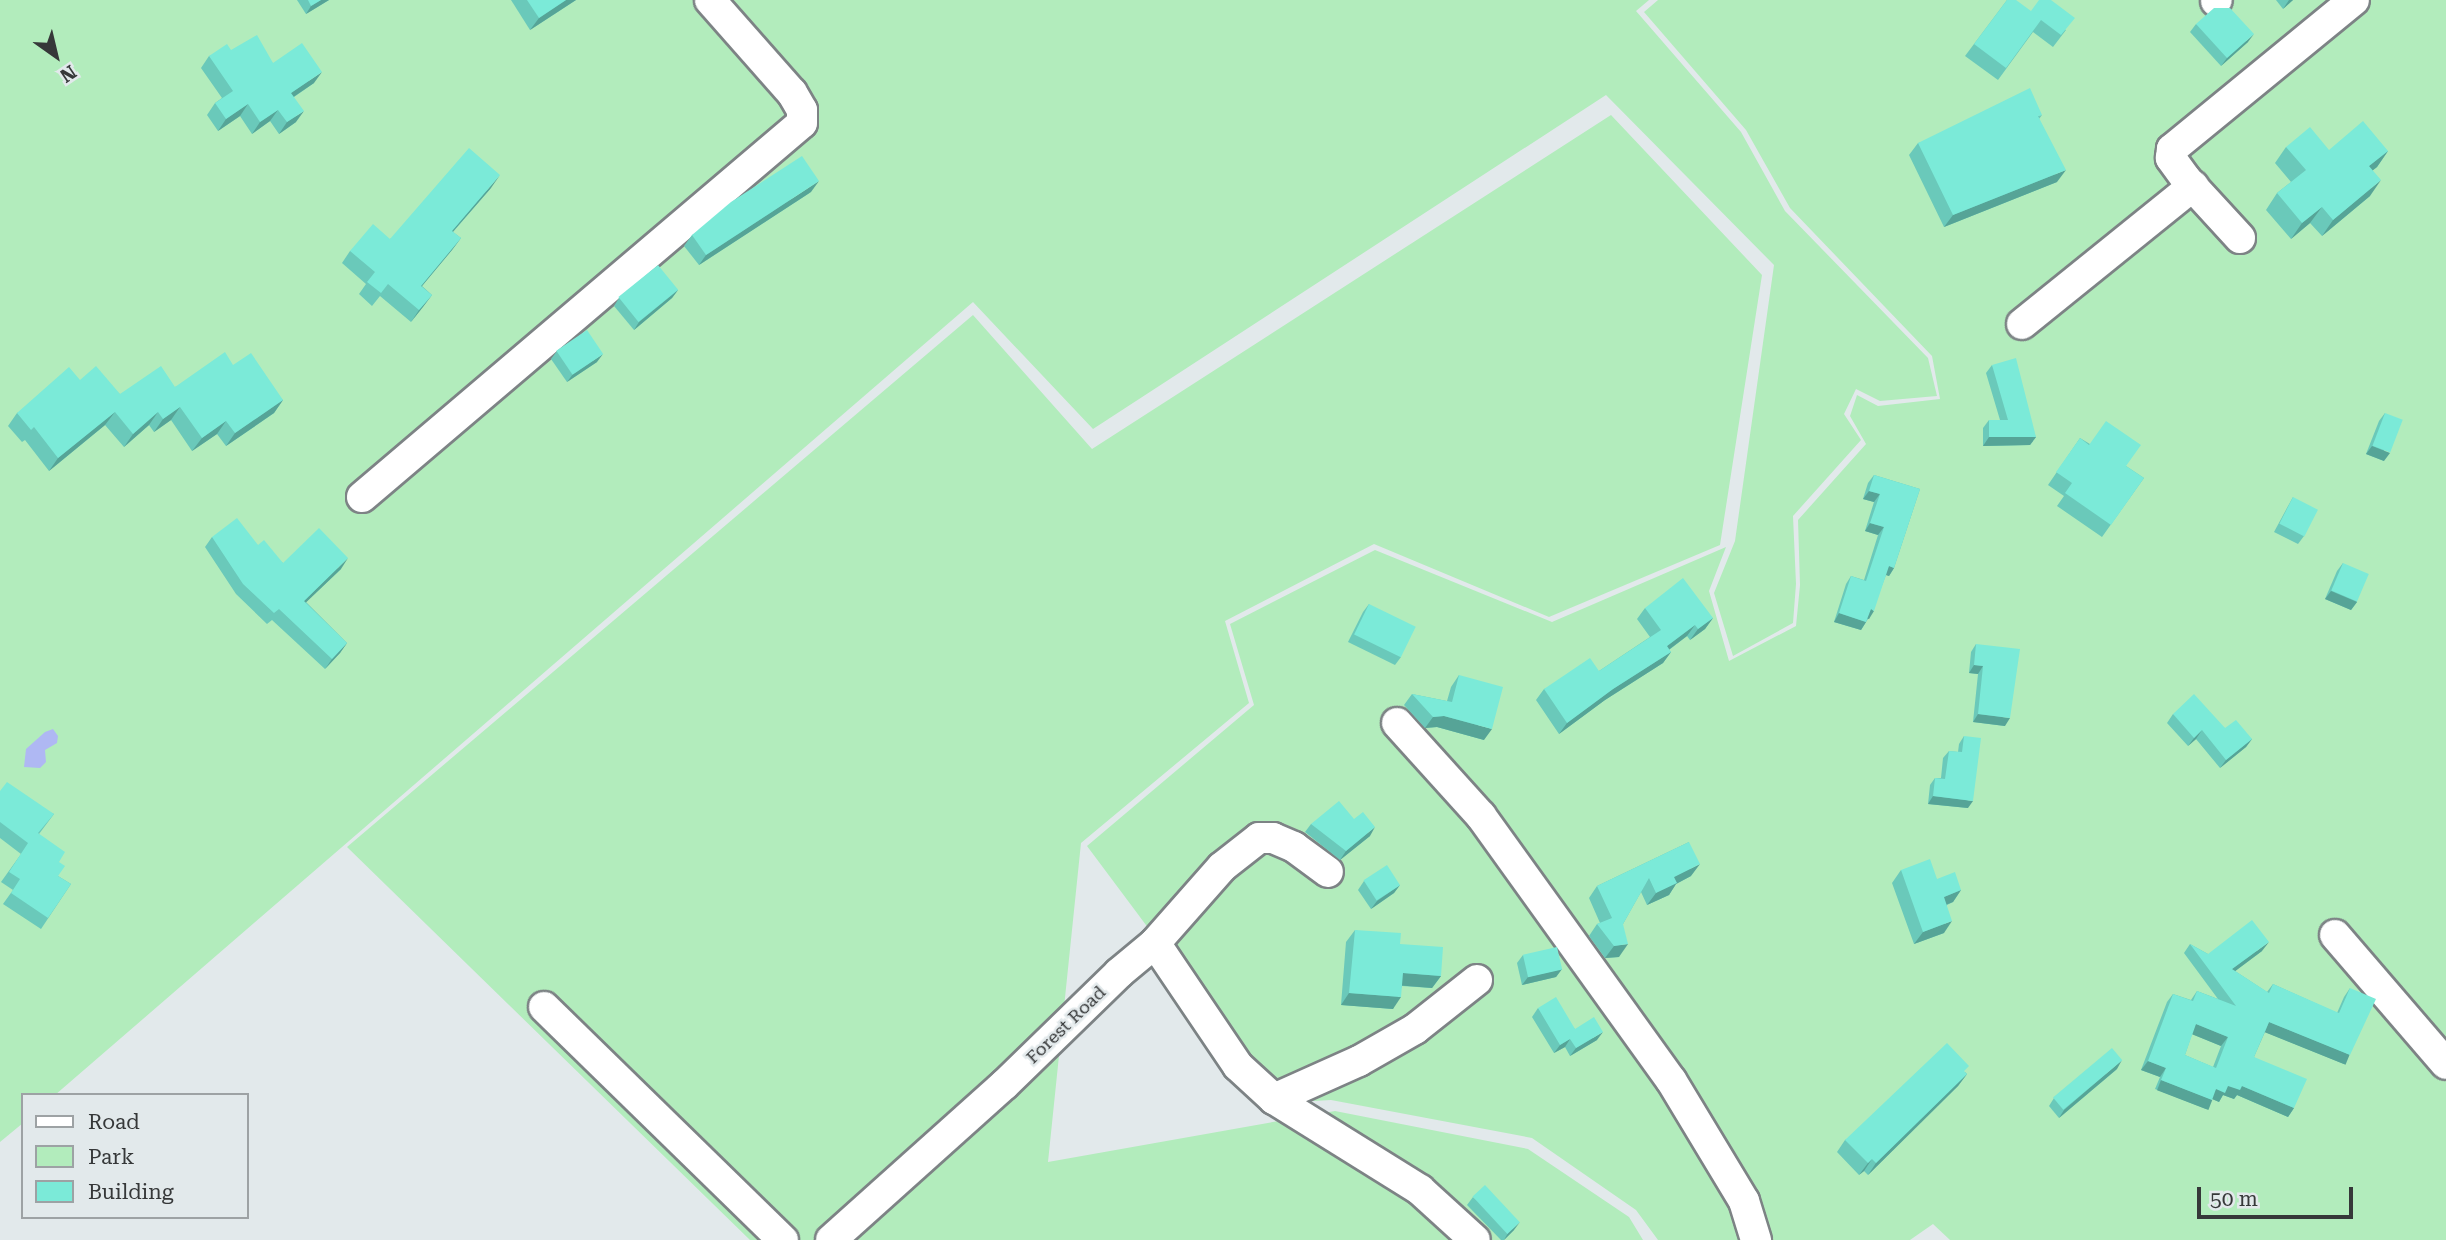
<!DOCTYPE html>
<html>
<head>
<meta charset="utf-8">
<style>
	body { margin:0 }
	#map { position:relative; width:2446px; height:1240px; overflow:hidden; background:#e2e9eb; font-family:"Roboto Serif",serif }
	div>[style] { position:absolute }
	.green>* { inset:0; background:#b2ecbc }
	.water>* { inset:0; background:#afb8f3 }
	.roads { filter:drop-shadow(2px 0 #7d8385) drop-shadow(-2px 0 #7d8385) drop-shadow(0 2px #7d8385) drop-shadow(0 -2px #7d8385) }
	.minor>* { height:30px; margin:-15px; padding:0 15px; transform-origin:15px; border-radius:15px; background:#fff }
	.wall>* { inset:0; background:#6ac9ba }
	.shaded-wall>* { inset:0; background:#56a497; transform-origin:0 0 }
	.building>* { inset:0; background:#7bead8; transform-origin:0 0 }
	span { translate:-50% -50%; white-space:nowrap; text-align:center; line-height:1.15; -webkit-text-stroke:5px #e2e9eb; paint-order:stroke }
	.street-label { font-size:18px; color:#363839 }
	.legend { position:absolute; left:21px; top:1093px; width:228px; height:126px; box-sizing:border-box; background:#e2e9eb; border:2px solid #9da2a4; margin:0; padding:9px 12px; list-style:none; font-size:21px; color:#363839 }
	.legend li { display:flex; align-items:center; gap:14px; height:35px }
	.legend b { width:35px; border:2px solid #9da2a4 }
	.north { position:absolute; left:21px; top:21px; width:70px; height:70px; -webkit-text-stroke:5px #e2e9eb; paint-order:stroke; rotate:146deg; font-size:19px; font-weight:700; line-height:28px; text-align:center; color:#363839 }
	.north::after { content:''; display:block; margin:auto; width:24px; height:32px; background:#363839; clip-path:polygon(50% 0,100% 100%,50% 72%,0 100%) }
	.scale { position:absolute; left:2197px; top:1187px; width:156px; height:32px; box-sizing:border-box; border:4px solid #363839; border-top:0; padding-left:9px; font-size:21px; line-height:24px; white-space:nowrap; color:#363839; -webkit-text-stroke:5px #e2e9eb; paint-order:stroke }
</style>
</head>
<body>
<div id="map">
	<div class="green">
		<i style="clip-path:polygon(0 0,1649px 0,1636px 11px,1741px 132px,1785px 211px,1928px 358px,1937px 396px,1880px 401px,1856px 389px,1844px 414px,1861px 440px,1793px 516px,1796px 584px,1793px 623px,1733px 656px,1714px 593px,1735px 541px,1774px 265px,1606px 95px,1093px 429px,973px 302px,55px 1095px,23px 1095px,23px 1123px,0 1142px)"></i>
		<i style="clip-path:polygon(1658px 0,2446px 0,2446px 1240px,1950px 1240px,1933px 1224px,1910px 1240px,1658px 1240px,1636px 1210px,1532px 1138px,1331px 1100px,1297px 1102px,1246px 1059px,1087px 846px,1254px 705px,1230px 624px,1375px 550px,1552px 622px,1726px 547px,1709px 591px,1729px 661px,1796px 626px,1800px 585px,1798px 520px,1866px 444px,1850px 416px,1857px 395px,1878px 406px,1940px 399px,1932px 356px,1790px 208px,1746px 130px,1644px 12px)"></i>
		<i style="clip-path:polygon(1611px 115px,1762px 275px,1720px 545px,1549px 617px,1374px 544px,1225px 621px,1249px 703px,1081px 843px,1048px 1162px,1335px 1111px,1528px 1149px,1629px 1217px,1643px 1240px,750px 1240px,347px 847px,973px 315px,1092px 449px)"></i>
	</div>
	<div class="water">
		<i style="clip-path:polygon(53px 729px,58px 736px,57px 743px,45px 750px,46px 762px,40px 768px,24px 767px,26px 749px,45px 732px)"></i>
	</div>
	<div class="roads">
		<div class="minor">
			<i style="left:2216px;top:1px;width:1px;rotate:-45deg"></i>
			<i style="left:2240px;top:238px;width:80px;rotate:-132.5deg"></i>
			<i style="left:2186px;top:179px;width:26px;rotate:-126deg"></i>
			<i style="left:2171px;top:158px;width:9px;rotate:-84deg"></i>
			<i style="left:2172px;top:149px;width:235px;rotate:-39.3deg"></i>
			<i style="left:2022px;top:324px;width:220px;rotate:-38.9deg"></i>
			<i style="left:362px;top:497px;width:577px;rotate:-40.36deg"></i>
			<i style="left:802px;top:123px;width:13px;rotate:-90deg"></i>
			<i style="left:802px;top:110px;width:20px;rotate:-120deg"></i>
			<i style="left:792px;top:93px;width:124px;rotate:-131.4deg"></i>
			<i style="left:1397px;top:723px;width:125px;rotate:47.9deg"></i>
			<i style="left:1481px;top:816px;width:325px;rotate:54.3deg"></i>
			<i style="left:1671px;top:1080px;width:141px;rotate:58.9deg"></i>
			<i style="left:1744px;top:1201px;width:41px;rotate:72.9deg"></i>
			<i style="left:2335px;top:935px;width:170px;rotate:49.3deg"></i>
			<i style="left:1155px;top:943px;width:101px;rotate:-48.6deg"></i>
			<i style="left:1222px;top:867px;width:47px;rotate:-38.1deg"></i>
			<i style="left:1259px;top:838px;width:14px"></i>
			<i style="left:1273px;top:838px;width:23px;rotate:23deg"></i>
			<i style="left:1294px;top:847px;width:42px;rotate:36.3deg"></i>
			<i style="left:544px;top:1007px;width:334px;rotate:44.3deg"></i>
			<i style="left:1274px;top:1099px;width:93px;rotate:-24.1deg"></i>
			<i style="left:1359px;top:1061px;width:64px;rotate:-29.7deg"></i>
			<i style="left:1415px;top:1029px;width:79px;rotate:-38.3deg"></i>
			<i style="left:831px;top:1240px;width:232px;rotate:-41.9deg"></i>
			<i style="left:1004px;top:1085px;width:161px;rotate:-44.2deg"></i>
			<i style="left:1119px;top:973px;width:47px;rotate:-39.8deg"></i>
			<i style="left:1155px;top:943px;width:148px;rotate:56deg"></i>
			<i style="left:1238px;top:1066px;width:49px;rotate:42.5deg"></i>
			<i style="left:1274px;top:1099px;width:172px;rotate:31.9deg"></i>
			<i style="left:1420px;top:1190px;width:74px;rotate:42.3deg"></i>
		</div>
	</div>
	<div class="wall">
		<i style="clip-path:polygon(297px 0,329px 0,306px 14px)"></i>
		<i style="clip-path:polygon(511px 0,576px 0,530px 30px)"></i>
		<i style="clip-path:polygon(2007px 0,2066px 30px,2053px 47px,2033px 32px,1998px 80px,1965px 56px)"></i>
		<i style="clip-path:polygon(2276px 0,2293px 0,2283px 9px)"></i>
		<i style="clip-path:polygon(2196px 24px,2248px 42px,2221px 66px,2190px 32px)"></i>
		<i style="clip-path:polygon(231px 50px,273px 63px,314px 83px,294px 97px,296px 122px,279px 134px,270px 121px,252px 134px,240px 116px,218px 131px,207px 115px,215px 103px,222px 98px,201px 68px,209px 56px)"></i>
		<i style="clip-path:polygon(2042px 115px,2039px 119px,2057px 182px,1944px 227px,1909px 155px,1918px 143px)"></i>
		<i style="clip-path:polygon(2286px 147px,2329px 150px,2388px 151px,2377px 167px,2373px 170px,2370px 196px,2322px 236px,2310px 223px,2291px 239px,2266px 210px,2277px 193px,2291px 182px,2275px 163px)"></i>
		<i style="clip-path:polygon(491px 188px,453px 232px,461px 238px,452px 250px,422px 286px,432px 295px,411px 322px,380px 296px,372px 306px,359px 294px,366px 284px,342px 263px,350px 251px,390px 239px)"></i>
		<i style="clip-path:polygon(811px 192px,699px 265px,684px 246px,692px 235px)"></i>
		<i style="clip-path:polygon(678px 290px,672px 298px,634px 330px,614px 306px,619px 298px)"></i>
		<i style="clip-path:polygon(557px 351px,597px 362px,567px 382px,551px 359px)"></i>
		<i style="clip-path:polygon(233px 365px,283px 400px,274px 413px,226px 446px,217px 434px,192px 451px,171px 420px,154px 432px,149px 425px,124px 447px,105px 425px,49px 471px,25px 440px,22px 442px,8px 426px,17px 413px,80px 380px,120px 394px,175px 387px)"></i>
		<i style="clip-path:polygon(1992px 365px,2036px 437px,2030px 445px,1983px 446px,1983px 428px,1989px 420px,2000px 420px,1986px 373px)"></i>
		<i style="clip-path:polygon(2385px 413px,2384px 461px,2366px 454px,2379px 421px)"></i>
		<i style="clip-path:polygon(2080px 438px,2126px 466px,2144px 478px,2102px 537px,2057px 506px,2064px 496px,2048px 485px)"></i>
		<i style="clip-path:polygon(1874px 475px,1920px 489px,1894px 568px,1889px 576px,1886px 575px,1869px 619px,1868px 619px,1861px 630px,1834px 622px,1846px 584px,1851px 576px,1864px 580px,1878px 535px,1865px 531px,1874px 502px,1863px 499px,1868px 483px)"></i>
		<i style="clip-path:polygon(2293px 497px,2304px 536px,2298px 544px,2274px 532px,2288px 506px)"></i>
		<i style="clip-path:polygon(212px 537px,258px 545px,283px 563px,341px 569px,306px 602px,347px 643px,340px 653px,325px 669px,272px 620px,267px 624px,236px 594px,205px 547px)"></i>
		<i style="clip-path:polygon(2343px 563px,2357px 602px,2351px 610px,2325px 599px,2337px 571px)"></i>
		<i style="clip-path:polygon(1369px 604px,1401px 657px,1395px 665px,1348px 642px,1363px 612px)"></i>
		<i style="clip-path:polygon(1645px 608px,1713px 618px,1705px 629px,1690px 640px,1687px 636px,1669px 650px,1671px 652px,1663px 663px,1605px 700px,1559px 734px,1536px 700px,1544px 689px,1599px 671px,1650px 637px,1637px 619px)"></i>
		<i style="clip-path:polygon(1976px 644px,2005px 726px,1973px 722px,1978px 674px,1969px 673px,1971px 652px)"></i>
		<i style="clip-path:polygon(1459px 675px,1484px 740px,1437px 727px,1425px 728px,1404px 705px,1412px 694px,1447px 701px,1451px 687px)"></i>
		<i style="clip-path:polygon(2173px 714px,2225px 728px,2252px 739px,2246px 747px,2220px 768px,2196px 739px,2188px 746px,2167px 723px)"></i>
		<i style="clip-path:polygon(1964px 736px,1968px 808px,1928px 804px,1930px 785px,1935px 778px,1941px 778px,1943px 758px,1949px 751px,1958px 752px,1959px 744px)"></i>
		<i style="clip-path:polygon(0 791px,54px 814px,39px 834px,59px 862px,58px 876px,71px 884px,41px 929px,3px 904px,13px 890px,1px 882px,21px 854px,0 838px)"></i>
		<i style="clip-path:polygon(1354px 819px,1370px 836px,1340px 860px,1305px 832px,1311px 824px)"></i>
		<i style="clip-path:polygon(1689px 842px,1691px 876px,1676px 884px,1669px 895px,1647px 905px,1641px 892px,1623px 924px,1619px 957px,1605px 958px,1589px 936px,1597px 924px,1600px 923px,1589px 898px,1597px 886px)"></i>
		<i style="clip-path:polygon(1901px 870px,1937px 879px,1961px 890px,1953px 902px,1947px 905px,1944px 933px,1914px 944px,1892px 883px)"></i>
		<i style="clip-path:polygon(1364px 881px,1400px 885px,1394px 893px,1371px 909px,1358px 890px)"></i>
		<i style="clip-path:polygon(1355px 930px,1400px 944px,1441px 976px,1432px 988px,1402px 986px,1393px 1009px,1341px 1005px,1346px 942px)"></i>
		<i style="clip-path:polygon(evenodd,2190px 944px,2208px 954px,2262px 951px,2235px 971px,2267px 992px,2273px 984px,2337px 1013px,2344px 997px,2350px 988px,2344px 1064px,2265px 1032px,2254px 1057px,2294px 1108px,2288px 1117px,2237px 1095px,2234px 1099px,2223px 1095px,2219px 1102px,2212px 1099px,2206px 1109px,2155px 1089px,2160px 1077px,2141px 1070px,2167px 1002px,2173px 994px,2191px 1000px,2197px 991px,2218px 999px,2184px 953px,2190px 944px,2192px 1034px,2221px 1046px,2213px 1067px,2185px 1055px,2192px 1034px)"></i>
		<i style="clip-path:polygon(1523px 955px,1562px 969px,1556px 977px,1522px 985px,1517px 963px)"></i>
		<i style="clip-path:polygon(1538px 1008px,1575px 1029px,1597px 1040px,1570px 1056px,1565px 1047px,1554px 1053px,1532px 1017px)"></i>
		<i style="clip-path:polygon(2117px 1069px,2059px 1118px,2049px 1106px,2054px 1098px)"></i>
		<i style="clip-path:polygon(1965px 1072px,1967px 1074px,1958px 1086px,1868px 1175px,1864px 1171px,1859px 1175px,1837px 1152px,1845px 1140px)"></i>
		<i style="clip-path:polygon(1473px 1197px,1514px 1230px,1504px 1240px,1501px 1240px,1467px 1205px)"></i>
	</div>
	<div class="shaded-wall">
		<i style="clip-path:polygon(321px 0,329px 0,306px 14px,311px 6px)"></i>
		<i style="clip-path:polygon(566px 0,576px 0,530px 30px,539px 18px)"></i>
		<i style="clip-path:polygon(2289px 0,2293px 0,2283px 9px)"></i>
		<i style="clip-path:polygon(2254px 34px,2248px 42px,2221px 66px,2227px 58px)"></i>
		<i style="clip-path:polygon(322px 72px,314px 83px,283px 104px,291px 93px)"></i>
		<i style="clip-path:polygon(248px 104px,240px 116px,218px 131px,226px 119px)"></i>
		<i style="clip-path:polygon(278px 110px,270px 121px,252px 134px,260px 122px)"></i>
		<i style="clip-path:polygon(304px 111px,296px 122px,279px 134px,287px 122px)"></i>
		<i style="clip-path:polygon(2388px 151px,2377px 167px,2358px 182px,2369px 166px)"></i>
		<i style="clip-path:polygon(2066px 170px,2057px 182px,1944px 227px,1953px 215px)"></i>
		<i style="clip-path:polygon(500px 175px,491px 188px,443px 243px,452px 231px)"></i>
		<i style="clip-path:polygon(2381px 180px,2370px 196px,2322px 236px,2333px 220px)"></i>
		<i style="clip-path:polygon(819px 181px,811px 192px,699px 265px,706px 255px)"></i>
		<i style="clip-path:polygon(2322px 207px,2310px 223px,2291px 239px,2302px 223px)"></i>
		<i style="clip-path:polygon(461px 238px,452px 250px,412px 298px,421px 286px)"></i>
		<i style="clip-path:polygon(678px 290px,672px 298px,634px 330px,639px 322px)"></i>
		<i style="clip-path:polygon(432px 295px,423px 307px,411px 322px,419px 310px)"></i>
		<i style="clip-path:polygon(603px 354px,597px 362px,567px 382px,573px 374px)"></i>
		<i style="clip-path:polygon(283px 400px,274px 413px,226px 446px,235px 433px)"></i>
		<i style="clip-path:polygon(180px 407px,171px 420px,154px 432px,163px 419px)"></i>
		<i style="clip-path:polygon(115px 412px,105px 425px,49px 471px,58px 458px)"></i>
		<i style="clip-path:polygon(158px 412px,149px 425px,124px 447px,133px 434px)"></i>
		<i style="clip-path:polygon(226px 421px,217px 434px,192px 451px,202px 438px)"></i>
		<i style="clip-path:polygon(1989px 437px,2036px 437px,2030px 445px,1983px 446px)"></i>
		<i style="clip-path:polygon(2372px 446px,2390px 453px,2384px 461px,2366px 454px)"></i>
		<i style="clip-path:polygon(1869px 491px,1880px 494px,1874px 502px,1863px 499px)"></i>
		<i style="clip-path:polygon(1870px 523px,1884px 527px,1878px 535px,1865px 531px)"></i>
		<i style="clip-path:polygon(348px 558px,341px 569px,297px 611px,304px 601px)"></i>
		<i style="clip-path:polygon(1889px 566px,1894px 568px,1889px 576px,1883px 574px)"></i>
		<i style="clip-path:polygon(2331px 591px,2357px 602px,2351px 610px,2325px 599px)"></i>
		<i style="clip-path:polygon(1871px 609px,1874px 611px,1869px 619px,1865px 618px)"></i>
		<i style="clip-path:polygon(1839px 613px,1866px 622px,1861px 630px,1834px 622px)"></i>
		<i style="clip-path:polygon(1713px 618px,1705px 629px,1690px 640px,1698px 629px)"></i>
		<i style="clip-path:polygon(1695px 625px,1687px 636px,1659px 657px,1667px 646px)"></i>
		<i style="clip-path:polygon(347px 643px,340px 653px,325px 669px,332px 659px)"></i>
		<i style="clip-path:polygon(1671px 652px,1663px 663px,1605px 700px,1559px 734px,1567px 723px,1613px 689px)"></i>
		<i style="clip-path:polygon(1974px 665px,1983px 666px,1978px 674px,1969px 673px)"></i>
		<i style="clip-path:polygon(1978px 714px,2010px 718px,2005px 726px,1973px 722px)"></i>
		<i style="clip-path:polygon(1444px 716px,1492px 729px,1484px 740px,1437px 727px,1425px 728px,1433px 717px)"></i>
		<i style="clip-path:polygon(2202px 730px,2196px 739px,2188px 746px,2194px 738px)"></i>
		<i style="clip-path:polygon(2252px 739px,2246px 747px,2220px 768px,2226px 760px)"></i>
		<i style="clip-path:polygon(1933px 796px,1973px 801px,1968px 808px,1928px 804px)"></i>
		<i style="clip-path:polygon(1375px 827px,1370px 836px,1340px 860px,1346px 851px)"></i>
		<i style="clip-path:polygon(1700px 864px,1691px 876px,1676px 884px,1669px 895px,1647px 905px,1656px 893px,1674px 877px)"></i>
		<i style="clip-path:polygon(1400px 885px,1394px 893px,1371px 909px,1377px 901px)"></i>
		<i style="clip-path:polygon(1961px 890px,1953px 902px,1935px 909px,1944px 897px)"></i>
		<i style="clip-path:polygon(1952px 921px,1944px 933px,1914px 944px,1923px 932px)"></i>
		<i style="clip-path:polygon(2269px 942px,2262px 951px,2226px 978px,2232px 969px)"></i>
		<i style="clip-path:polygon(1628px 944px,1619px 957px,1605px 958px,1614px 946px)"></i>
		<i style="clip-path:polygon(1562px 969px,1556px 977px,1522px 985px,1528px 977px)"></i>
		<i style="clip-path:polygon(1403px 973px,1441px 976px,1432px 988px,1395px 985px)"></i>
		<i style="clip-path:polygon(1349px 993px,1401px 997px,1393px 1009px,1341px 1005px)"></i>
		<i style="left:2269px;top:1022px;width:87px;height:11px;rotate:22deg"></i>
		<i style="clip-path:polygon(2196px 1024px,2228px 1037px,2221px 1046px,2189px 1033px)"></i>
		<i style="clip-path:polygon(1603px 1032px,1597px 1040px,1570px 1056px,1576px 1048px)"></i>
		<i style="clip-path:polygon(1570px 1039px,1565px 1047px,1554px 1053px,1560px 1045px)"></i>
		<i style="clip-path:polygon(2122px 1060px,2117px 1069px,2059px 1118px,2064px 1110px)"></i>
		<i style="clip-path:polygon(2148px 1061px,2166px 1068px,2160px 1077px,2141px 1070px)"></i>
		<i style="clip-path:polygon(1967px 1074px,1958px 1086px,1868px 1175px,1876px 1163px)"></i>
		<i style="left:2161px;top:1080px;width:55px;height:11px;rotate:21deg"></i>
		<i style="clip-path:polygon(2228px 1086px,2242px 1086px,2294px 1108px,2288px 1117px,2237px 1095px,2234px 1099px,2223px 1095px,2219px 1102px,2210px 1098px,2216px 1089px)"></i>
		<i style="clip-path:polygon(1872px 1159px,1864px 1171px,1859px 1175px,1868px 1163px)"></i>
		<i style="clip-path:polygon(1520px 1222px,1514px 1230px,1504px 1240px,1508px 1233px)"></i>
	</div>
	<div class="building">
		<i style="clip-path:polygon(308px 0,321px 0,311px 6px)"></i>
		<i style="clip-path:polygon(527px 0,566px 0,539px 18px)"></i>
		<i style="clip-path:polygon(2007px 0,2016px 0,2031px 11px,2039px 0,2051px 0,2075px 18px,2061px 35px,2041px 20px,2006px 68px,1974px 44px)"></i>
		<i style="clip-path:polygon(2214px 8px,2230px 8px,2254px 34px,2227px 58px,2196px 24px)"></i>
		<i style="clip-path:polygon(257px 35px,273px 63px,302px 43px,322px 72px,291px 93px,304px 111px,287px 122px,278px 110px,260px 122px,248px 104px,226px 119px,215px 103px,233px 91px,209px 56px,227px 44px,231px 50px)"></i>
		<i style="clip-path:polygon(2030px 88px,2042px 115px,2038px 116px,2066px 170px,1953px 215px,1918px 143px)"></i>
		<i style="clip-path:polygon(2363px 121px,2388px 151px,2369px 166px,2381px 180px,2333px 220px,2322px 207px,2302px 223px,2277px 193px,2306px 170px,2286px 147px,2310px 127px,2329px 150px)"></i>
		<i style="clip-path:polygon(469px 148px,500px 175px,452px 231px,461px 238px,421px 286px,432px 295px,419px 310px,388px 284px,381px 293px,367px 282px,375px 272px,350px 251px,373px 224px,390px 239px)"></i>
		<i style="clip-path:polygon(802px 156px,819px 181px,706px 255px,692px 235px,731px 202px)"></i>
		<i style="left:658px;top:265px;width:32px;height:51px;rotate:51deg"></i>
		<i style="left:587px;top:330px;width:29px;height:37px;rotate:56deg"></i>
		<i style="clip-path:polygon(225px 352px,233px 365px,251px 353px,283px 400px,235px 433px,226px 421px,202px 438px,180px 407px,163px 419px,158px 412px,133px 434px,115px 412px,58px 458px,34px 427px,31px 430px,17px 413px,69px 367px,80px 380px,96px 366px,120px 394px,161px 366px,175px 387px)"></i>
		<i style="clip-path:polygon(2016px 358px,2036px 437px,1989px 437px,1989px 420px,2008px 420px,1992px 365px)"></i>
		<i style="left:2385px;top:413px;width:19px;height:35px;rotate:21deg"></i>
		<i style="clip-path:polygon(2106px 421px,2141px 445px,2126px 466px,2144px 478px,2111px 525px,2065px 493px,2072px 483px,2056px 472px,2080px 438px,2089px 445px)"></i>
		<i style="clip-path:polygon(1874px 475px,1920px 489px,1894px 568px,1889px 566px,1874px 611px,1871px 609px,1866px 622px,1839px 613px,1851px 576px,1866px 581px,1884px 527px,1870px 523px,1880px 494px,1869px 491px)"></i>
		<i style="left:2293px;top:497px;width:28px;height:30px;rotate:27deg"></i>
		<i style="clip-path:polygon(237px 518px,258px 545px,264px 540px,283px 563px,319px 528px,348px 558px,304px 601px,347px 643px,332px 659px,279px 609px,274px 613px,243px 584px,212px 537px)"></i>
		<i style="left:2343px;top:563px;width:28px;height:30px;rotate:23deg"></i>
		<i style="clip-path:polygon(1683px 578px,1713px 618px,1698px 629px,1695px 625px,1667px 646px,1671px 652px,1613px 689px,1567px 723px,1544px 689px,1590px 658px,1599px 671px,1661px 630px,1645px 608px)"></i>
		<i style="left:1369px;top:604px;width:52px;height:34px;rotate:26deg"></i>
		<i style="clip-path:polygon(1976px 644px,2020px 649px,2010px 718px,1978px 714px,1983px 666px,1974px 665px)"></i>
		<i style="clip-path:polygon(1459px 675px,1503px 687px,1492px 729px,1444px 716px,1433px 717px,1412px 694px,1452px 702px)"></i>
		<i style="clip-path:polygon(2194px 694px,2225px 728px,2236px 720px,2252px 739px,2226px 760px,2202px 730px,2194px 738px,2173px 714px)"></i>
		<i style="clip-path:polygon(1964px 736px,1981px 738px,1973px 801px,1933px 796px,1935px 778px,1945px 779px,1949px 751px,1962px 752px)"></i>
		<i style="clip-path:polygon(7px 782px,54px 814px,38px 833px,65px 852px,59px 862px,65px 866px,58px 876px,71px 884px,48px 918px,11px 893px,20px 879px,9px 872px,28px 843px,0 822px,0 791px)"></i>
		<i style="clip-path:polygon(1339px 801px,1354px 819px,1363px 812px,1375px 827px,1346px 851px,1311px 824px)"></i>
		<i style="clip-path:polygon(1689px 842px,1700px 864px,1674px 877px,1677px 883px,1656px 893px,1649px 878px,1623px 924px,1628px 944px,1614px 946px,1597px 924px,1612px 918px,1597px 886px)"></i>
		<i style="clip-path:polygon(1930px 859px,1937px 879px,1955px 872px,1961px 890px,1944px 897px,1952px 921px,1923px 932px,1901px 870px)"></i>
		<i style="left:1387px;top:865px;width:24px;height:28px;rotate:57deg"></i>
		<i style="clip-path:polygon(evenodd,2252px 920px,2269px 942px,2232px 969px,2269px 993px,2273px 984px,2339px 1013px,2350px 988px,2376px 999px,2350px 1055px,2269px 1022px,2254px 1057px,2307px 1079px,2294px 1108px,2242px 1086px,2240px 1090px,2228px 1086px,2225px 1093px,2216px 1089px,2212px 1100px,2161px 1080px,2166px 1068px,2148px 1061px,2173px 994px,2193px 1001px,2197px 991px,2236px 1006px,2190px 944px,2208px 954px,2252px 920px,2196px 1024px,2228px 1037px,2216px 1068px,2185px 1055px,2196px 1024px)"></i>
		<i style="clip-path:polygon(1355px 930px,1401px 933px,1400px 944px,1443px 947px,1441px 976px,1403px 973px,1401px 997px,1349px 993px)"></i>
		<i style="left:1557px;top:947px;width:23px;height:35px;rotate:77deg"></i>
		<i style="clip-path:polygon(1556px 997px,1575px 1029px,1594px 1017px,1603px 1032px,1576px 1048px,1570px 1039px,1560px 1045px,1538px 1008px)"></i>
		<i style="clip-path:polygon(1947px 1043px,1969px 1066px,1964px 1071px,1967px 1074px,1876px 1163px,1872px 1159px,1868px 1163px,1845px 1140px)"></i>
		<i style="left:2112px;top:1048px;width:16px;height:77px;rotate:50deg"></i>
		<i style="left:1485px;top:1185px;width:51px;height:17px;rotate:47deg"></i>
	</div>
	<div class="street-label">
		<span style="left:1066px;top:1025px;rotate:-44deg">Forest Road</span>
	</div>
	<ul class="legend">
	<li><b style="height:9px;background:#fff"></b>Road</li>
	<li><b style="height:19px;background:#b2ecbc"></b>Park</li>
	<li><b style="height:19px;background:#7bead8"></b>Building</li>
	</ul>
	<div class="north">N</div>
	<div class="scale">50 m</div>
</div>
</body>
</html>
